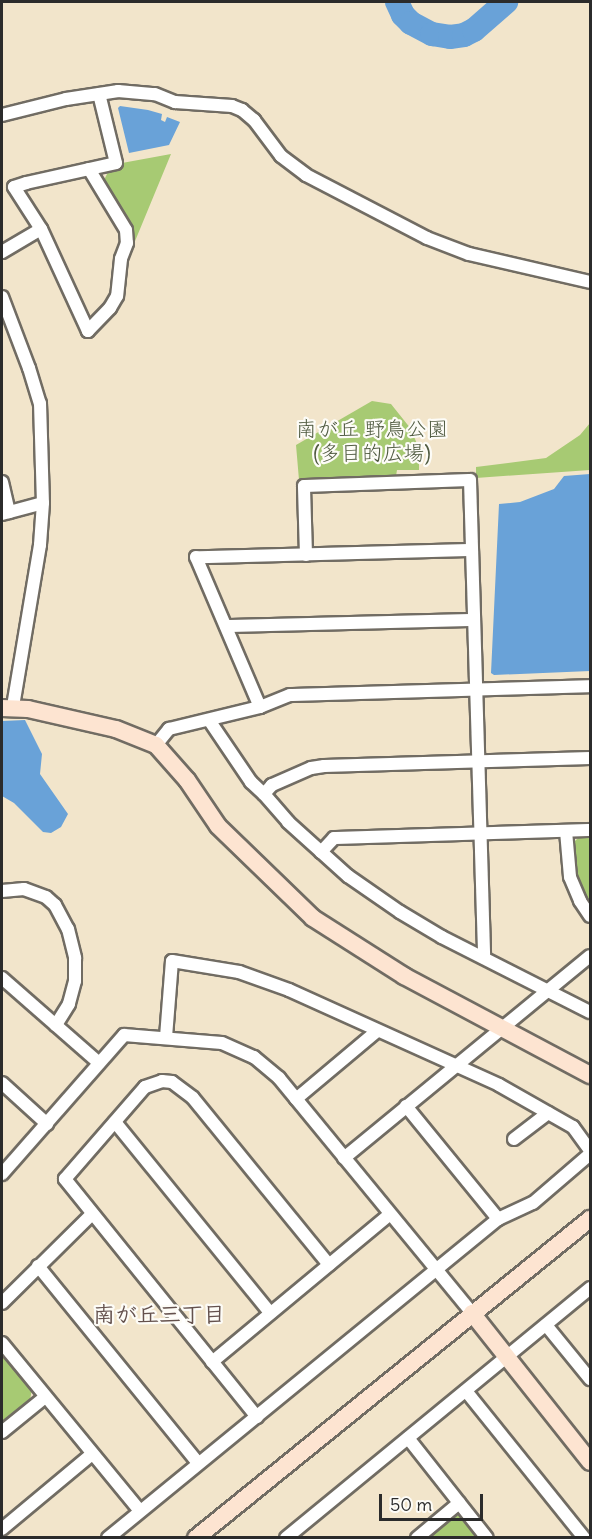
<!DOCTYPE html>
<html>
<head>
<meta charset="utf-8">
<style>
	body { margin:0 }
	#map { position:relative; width:592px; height:1539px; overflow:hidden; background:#f2e5cb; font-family:Delius,"Klee One",sans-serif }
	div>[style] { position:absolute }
	.green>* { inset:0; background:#a7ca73 }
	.water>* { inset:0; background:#69a2d8 }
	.river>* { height:24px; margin:-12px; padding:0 12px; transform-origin:12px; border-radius:12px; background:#69a2d8 }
	.roads { filter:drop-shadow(2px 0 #716c63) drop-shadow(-2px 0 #716c63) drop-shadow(0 2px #716c63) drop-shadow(0 -2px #716c63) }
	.street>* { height:12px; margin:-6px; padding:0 6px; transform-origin:6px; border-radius:6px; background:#fff }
	.secondary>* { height:16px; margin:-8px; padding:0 8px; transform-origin:8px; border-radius:8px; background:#fde4d1 }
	span { translate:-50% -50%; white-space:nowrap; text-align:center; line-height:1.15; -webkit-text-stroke:4.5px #fdfcf7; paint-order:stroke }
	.park-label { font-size:21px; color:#505b41 }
	.neighbourhood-label { font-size:22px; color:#64514d; font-weight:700 }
	.frame { position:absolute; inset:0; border:3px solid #2b2b2b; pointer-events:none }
	.scale { position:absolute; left:379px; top:1494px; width:104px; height:27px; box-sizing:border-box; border:3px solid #2b2b2b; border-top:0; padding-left:8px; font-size:18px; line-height:21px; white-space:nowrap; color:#2b2b2b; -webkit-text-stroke:4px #fdfcf7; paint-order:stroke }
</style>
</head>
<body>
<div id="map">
	<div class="green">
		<i style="clip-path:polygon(171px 154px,133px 246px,133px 233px,103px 182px,108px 172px,123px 169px,122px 163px)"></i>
		<i style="clip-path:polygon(372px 401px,391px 404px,411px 429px,419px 449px,419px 470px,397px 470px,396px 476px,299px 480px,296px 445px)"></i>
		<i style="clip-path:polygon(590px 423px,590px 470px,476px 478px,476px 467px,546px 458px,580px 435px)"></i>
		<i style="clip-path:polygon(590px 837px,590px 904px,576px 874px,572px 844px,578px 838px)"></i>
		<i style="clip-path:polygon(2px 1352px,32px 1389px,30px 1400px,2px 1424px)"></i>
		<i style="clip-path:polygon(452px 1515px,462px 1516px,479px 1537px,425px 1538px)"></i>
	</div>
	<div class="water">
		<i style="clip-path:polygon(120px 106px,148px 110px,162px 114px,161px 120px,165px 122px,167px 117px,180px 122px,169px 145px,129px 153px,118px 108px)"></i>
		<i style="clip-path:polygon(590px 474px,590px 671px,494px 675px,491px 673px,499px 504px,520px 502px,554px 489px,564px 476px)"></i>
		<i style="clip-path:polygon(25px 720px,42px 754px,40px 774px,68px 814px,61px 827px,51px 833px,43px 832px,14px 803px,2px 796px,2px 721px)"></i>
	</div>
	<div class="river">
		<i style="left:397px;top:2px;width:14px;rotate:65deg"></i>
		<i style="left:403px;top:15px;width:11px;rotate:45deg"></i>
		<i style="left:411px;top:23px;width:24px;rotate:28deg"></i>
		<i style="left:432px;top:34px;width:18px;rotate:9deg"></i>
		<i style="left:450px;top:37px;width:14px;rotate:-8deg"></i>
		<i style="left:464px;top:35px;width:11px;rotate:-27deg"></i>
		<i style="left:474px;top:30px;width:43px;rotate:-41.2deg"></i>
	</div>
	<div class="roads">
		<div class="street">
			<i style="left:2px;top:115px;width:66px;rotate:-14deg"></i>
			<i style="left:66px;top:99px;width:53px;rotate:-8.7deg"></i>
			<i style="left:118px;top:91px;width:37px;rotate:5deg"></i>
			<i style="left:155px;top:94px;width:22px;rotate:22deg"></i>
			<i style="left:175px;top:102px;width:57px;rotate:4deg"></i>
			<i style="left:232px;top:106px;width:11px;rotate:22deg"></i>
			<i style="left:242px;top:110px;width:16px;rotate:40deg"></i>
			<i style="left:254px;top:120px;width:45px;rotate:53.1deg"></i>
			<i style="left:281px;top:156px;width:31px;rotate:37deg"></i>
			<i style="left:306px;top:175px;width:136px;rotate:27.5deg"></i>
			<i style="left:427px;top:238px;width:45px;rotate:20.9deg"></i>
			<i style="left:469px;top:254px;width:124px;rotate:13deg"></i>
			<i style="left:89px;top:169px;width:71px;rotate:58.8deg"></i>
			<i style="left:126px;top:230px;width:13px;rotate:86deg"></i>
			<i style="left:127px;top:243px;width:17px;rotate:111deg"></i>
			<i style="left:121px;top:259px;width:37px;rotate:96deg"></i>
			<i style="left:117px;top:296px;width:14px;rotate:120deg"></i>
			<i style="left:110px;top:308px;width:32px;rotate:134deg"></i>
			<i style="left:88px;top:331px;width:112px;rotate:-114.7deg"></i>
			<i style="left:41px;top:229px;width:50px;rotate:-122.7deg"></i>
			<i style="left:14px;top:187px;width:13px;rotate:-18deg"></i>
			<i style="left:26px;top:183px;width:92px;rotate:-12.5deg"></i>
			<i style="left:116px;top:163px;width:71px;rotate:-103.8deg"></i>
			<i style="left:2px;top:252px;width:45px;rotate:-30.5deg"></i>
			<i style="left:2px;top:297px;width:76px;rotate:69.2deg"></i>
			<i style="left:29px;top:368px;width:37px;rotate:73deg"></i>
			<i style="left:40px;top:403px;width:100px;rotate:88.3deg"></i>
			<i style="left:43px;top:503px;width:42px;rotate:94.1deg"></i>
			<i style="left:40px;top:545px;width:164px;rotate:99.5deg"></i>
			<i style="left:2px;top:482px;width:31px;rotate:77deg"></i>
			<i style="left:2px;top:514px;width:42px;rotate:-15deg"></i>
			<i style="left:472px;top:550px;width:276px;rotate:178.5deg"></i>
			<i style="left:196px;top:557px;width:163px;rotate:66.9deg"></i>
			<i style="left:260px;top:707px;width:32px;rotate:-22deg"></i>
			<i style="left:290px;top:695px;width:300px;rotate:-1.7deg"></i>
			<i style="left:306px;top:555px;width:69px;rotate:-91.7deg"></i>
			<i style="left:304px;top:486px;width:166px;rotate:-2.1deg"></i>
			<i style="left:470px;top:480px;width:478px;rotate:88.3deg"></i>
			<i style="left:226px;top:626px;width:248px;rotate:-1.4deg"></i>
			<i style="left:209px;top:720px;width:75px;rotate:55.9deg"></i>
			<i style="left:251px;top:782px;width:18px;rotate:43deg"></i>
			<i style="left:156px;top:745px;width:21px;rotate:-51deg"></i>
			<i style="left:169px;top:729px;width:94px;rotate:-13.6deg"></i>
			<i style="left:590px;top:758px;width:266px;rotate:178.3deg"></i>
			<i style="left:324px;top:766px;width:13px;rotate:171deg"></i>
			<i style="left:311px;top:768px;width:43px;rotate:156.4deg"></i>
			<i style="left:272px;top:785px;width:12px;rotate:132deg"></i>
			<i style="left:264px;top:794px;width:37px;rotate:49deg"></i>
			<i style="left:288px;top:822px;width:81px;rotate:42deg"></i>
			<i style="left:348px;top:876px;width:63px;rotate:34.7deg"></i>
			<i style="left:400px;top:912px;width:49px;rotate:30.8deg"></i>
			<i style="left:442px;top:937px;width:166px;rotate:26.9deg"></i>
			<i style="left:566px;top:831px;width:46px;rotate:85deg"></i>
			<i style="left:570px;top:877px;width:26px;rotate:67deg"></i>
			<i style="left:580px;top:901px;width:18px;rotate:56deg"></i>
			<i style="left:321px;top:852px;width:19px;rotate:-47deg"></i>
			<i style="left:334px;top:838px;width:256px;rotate:-1.8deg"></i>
			<i style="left:2px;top:891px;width:22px;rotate:-5deg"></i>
			<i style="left:24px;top:889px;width:23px;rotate:20deg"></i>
			<i style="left:46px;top:897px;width:12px;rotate:42deg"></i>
			<i style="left:55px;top:905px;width:27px;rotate:62deg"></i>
			<i style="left:68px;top:929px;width:30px;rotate:76deg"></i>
			<i style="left:75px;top:958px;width:23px;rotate:90deg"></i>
			<i style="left:75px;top:981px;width:24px;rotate:105deg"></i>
			<i style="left:69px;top:1004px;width:25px;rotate:122deg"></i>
			<i style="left:2px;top:978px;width:129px;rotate:41.2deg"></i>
			<i style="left:166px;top:1037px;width:76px;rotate:-85.5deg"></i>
			<i style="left:172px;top:961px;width:68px;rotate:9.3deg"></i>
			<i style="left:239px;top:972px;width:53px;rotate:19.8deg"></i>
			<i style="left:289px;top:990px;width:230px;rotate:24.3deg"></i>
			<i style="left:499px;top:1085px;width:85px;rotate:29.6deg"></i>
			<i style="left:573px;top:1127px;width:29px;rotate:54deg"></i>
			<i style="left:2px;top:1083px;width:61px;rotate:42.3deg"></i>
			<i style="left:296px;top:1099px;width:106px;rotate:-40deg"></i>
			<i style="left:406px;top:1106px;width:146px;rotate:50.8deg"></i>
			<i style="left:115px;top:1122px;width:246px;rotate:50.9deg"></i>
			<i style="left:514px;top:1139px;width:43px;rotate:-37.4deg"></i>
			<i style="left:344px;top:1158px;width:318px;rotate:-39.4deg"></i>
			<i style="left:2px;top:1174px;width:185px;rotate:-48.7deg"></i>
			<i style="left:124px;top:1035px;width:98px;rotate:4.7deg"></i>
			<i style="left:222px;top:1043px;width:35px;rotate:24deg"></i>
			<i style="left:254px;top:1057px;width:33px;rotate:40deg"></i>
			<i style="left:279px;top:1078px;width:304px;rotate:50.6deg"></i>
			<i style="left:38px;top:1266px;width:254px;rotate:50.9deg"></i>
			<i style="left:2px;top:1303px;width:127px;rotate:-44.7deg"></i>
			<i style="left:546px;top:1325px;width:70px;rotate:50.8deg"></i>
			<i style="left:2px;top:1343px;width:217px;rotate:50.6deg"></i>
			<i style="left:212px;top:1362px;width:231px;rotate:-39.7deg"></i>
			<i style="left:466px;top:1391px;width:189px;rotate:51.2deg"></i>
			<i style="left:257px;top:1417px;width:306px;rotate:-128.9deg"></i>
			<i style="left:65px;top:1179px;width:122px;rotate:-49deg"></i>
			<i style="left:145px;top:1087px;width:18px;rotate:-19deg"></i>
			<i style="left:162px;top:1081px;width:10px;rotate:6deg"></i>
			<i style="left:172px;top:1082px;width:26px;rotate:37deg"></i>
			<i style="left:193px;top:1098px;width:215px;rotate:50.8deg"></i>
			<i style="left:2px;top:1432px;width:55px;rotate:-39.1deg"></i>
			<i style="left:408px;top:1438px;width:127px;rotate:51.7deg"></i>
			<i style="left:2px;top:1529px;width:117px;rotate:-39.8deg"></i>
			<i style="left:108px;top:1538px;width:504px;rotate:-39.28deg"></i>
			<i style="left:498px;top:1219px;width:38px;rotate:-25deg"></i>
			<i style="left:533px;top:1203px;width:75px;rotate:-40.7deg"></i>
			<i style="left:286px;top:1538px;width:394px;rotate:-39.4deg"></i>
			<i style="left:417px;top:1538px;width:55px;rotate:-39.8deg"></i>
		</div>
		<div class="secondary">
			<i style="left:2px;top:708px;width:26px;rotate:2deg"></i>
			<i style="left:28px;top:709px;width:90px;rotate:12.8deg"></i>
			<i style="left:116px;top:729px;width:43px;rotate:21.8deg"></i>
			<i style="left:156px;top:745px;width:47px;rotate:48.5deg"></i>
			<i style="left:187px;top:780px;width:55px;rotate:56deg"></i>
			<i style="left:218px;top:826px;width:132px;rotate:44.1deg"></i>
			<i style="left:313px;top:918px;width:108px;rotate:32.5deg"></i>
			<i style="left:404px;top:976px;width:211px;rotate:28deg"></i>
			<i style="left:472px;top:1313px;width:190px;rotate:51.6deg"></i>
			<i style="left:196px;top:1538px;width:507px;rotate:-39deg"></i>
		</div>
	</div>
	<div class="park-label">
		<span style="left:372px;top:441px">南が丘 野鳥公園<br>(多目的広場)</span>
	</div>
	<div class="neighbourhood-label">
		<span style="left:159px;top:1315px">南が丘三丁目</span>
	</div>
	<div class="frame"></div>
	<div class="scale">50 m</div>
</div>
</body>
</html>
